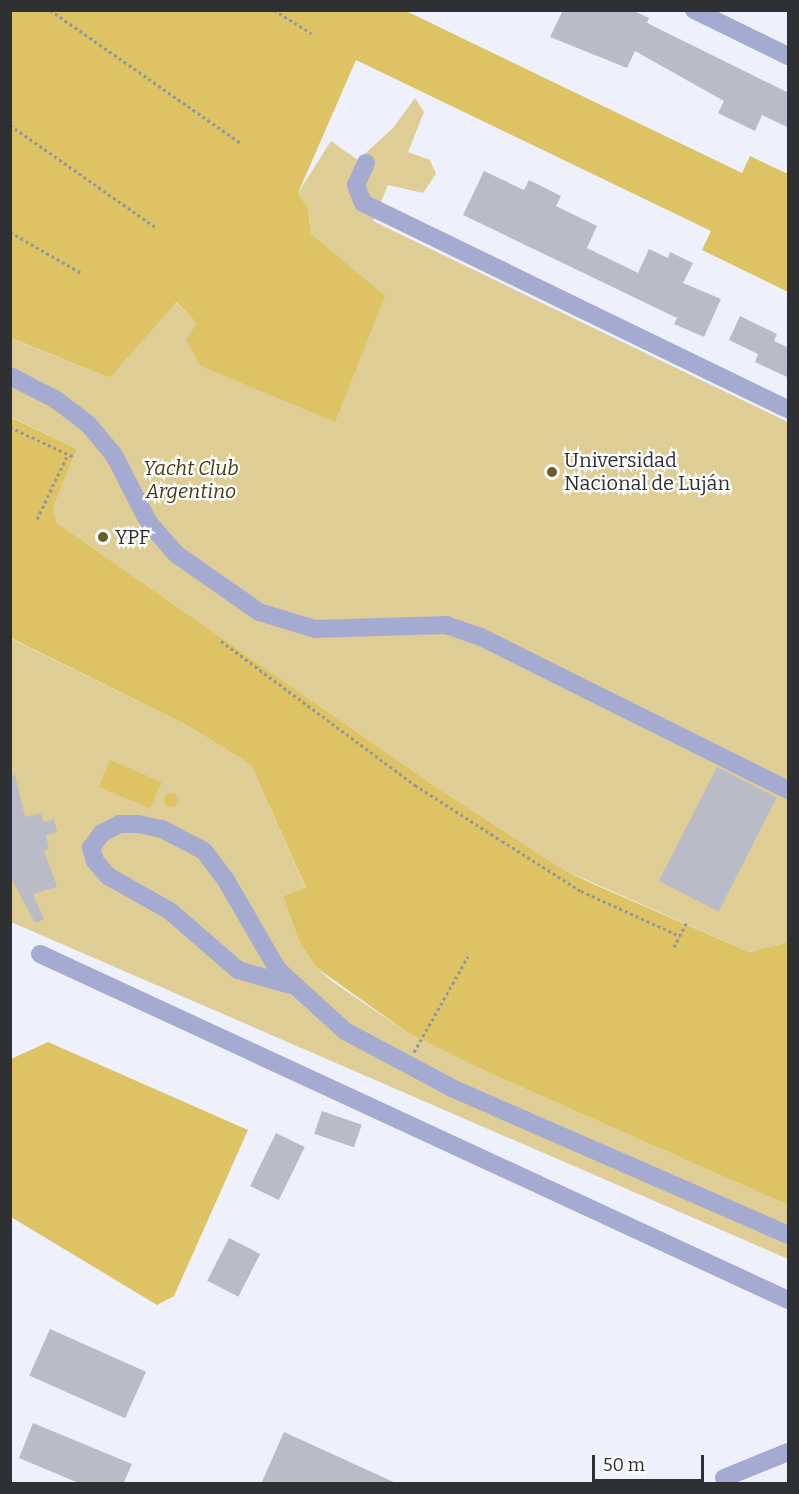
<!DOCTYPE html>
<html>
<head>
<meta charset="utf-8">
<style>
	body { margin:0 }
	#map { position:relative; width:799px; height:1494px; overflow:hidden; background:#eef0fc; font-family:Bitter,serif }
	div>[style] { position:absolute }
	.green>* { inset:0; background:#dece96 }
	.water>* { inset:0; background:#dec364; transform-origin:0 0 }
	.round { border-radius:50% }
	.building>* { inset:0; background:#b9bbc6; transform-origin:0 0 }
	.path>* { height:3px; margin-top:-1.5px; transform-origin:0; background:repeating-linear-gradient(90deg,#94969e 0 3px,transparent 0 6px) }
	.minor>* { height:18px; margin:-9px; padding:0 9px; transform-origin:9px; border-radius:9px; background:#a5abd0 }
	.dots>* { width:16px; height:16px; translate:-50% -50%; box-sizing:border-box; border:3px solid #fefefe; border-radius:50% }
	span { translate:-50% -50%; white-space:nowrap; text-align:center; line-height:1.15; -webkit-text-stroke:4.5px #fefefe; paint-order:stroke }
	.poi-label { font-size:20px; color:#2f3034 }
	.left { translate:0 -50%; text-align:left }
	.park-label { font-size:20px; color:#473c12; font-style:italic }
	.frame { position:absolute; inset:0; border:12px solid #2f3034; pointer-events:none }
	.scale { position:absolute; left:592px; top:1455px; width:112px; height:27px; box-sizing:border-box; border:3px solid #2f3034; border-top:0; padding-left:8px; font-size:18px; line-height:21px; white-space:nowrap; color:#2f3034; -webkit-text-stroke:4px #fefefe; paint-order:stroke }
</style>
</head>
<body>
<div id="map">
	<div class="green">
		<i style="clip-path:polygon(415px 98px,424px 112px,408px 152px,430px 160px,436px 174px,423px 193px,388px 185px,373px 221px,788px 422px,788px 942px,749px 952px,564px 870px,433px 785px,57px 523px,53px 508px,77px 449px,11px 417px,10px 338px,110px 378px,175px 302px,198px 323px,318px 241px,311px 234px,308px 208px,298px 193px,331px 141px,358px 160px,393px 128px)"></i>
		<i style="clip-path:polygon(10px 638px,190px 727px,251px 765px,306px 889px,283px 896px,300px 944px,317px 968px,333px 982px,408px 1033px,485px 1071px,788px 1205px,788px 1259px,11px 922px)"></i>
	</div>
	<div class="water">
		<i style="clip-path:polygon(10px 11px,406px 11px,742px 173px,750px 156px,788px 174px,788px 292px,702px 250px,711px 231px,356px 60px,298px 193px,308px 208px,311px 234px,385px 296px,335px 422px,201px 366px,186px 340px,197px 323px,176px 302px,110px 378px,11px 338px)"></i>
		<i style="clip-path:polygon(10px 417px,77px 449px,53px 508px,57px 523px,433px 785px,564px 870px,591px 883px,749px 952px,788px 942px,788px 1205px,485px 1071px,408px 1033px,317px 968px,300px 944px,283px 896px,306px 888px,251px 765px,190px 727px,11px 638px)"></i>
		<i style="left:110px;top:760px;width:56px;height:29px;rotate:23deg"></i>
		<i class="round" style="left:164px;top:793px;width:14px;height:14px"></i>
		<i style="clip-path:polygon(48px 1042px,248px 1130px,174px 1296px,157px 1305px,11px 1217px,11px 1059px)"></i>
	</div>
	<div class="building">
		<i style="clip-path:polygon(563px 10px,632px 10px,649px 18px,647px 23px,789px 93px,789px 128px,762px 115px,755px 131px,718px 113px,724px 101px,635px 51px,627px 68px,550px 37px)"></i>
		<i style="clip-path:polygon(484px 171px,524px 190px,529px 180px,561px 196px,556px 206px,597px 226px,587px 248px,638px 273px,649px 249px,668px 258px,670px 252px,693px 263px,683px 283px,721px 299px,704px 337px,674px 324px,677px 318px,463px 215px)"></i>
		<i style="clip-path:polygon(740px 316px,777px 334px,774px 341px,789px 348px,789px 378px,755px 362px,758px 354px,729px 340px)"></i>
		<i style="left:717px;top:767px;width:67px;height:128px;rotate:27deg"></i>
		<i style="clip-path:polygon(15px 775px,25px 817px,41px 813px,43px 822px,54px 819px,57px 832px,46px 835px,49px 849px,44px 850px,57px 887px,33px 894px,44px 919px,35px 923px,10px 876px,10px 776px)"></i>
		<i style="left:322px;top:1111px;width:42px;height:24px;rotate:19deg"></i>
		<i style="left:276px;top:1133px;width:32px;height:59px;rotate:26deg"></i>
		<i style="left:229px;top:1238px;width:35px;height:48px;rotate:27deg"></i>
		<i style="left:50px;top:1329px;width:105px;height:51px;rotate:24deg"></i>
		<i style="clip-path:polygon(33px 1423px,132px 1464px,123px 1484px,81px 1484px,19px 1458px)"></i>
		<i style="clip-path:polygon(284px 1432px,398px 1484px,261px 1484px)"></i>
	</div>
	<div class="path">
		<i style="left:50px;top:10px;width:233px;rotate:34.9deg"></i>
		<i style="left:274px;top:10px;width:44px;rotate:31.9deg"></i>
		<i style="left:10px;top:125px;width:177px;rotate:35.1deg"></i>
		<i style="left:10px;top:232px;width:84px;rotate:29.9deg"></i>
		<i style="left:10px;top:427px;width:71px;rotate:25.1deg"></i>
		<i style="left:37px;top:519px;width:72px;rotate:-64.5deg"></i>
		<i style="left:221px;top:641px;width:242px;rotate:36.6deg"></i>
		<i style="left:415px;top:785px;width:103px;rotate:32.8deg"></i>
		<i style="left:502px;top:841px;width:93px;rotate:32.3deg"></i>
		<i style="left:581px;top:891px;width:109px;rotate:24.4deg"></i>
		<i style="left:674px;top:947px;width:27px;rotate:-63deg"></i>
		<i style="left:414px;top:1052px;width:110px;rotate:-60.6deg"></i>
	</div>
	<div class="minor">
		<i style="left:694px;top:10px;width:105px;rotate:26.1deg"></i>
		<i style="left:366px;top:163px;width:24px;rotate:114deg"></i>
		<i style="left:356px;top:185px;width:19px;rotate:69deg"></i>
		<i style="left:363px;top:203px;width:472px;rotate:25.9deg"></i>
		<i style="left:10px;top:376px;width:51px;rotate:27.1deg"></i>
		<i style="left:55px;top:399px;width:41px;rotate:37.1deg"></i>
		<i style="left:88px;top:424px;width:40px;rotate:50deg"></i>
		<i style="left:114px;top:455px;width:76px;rotate:62.8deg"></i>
		<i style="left:149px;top:523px;width:41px;rotate:48.9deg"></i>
		<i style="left:176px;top:554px;width:101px;rotate:34.9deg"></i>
		<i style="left:259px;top:612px;width:59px;rotate:16.9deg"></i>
		<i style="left:315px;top:629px;width:131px;rotate:-1.7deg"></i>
		<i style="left:446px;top:625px;width:37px;rotate:19deg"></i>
		<i style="left:481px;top:637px;width:343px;rotate:26.5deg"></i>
		<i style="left:40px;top:954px;width:824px;rotate:24.82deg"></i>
		<i style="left:291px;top:985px;width:55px;rotate:-164.2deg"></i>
		<i style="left:238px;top:970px;width:90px;rotate:-139.1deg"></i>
		<i style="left:170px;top:911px;width:71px;rotate:-150.6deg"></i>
		<i style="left:108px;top:876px;width:20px;rotate:-131deg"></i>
		<i style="left:95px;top:861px;width:14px;rotate:-107deg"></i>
		<i style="left:91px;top:848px;width:19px;rotate:-54deg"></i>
		<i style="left:102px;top:833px;width:20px;rotate:-27deg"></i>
		<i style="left:120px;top:824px;width:18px"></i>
		<i style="left:138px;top:824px;width:25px;rotate:12deg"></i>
		<i style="left:162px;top:829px;width:47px;rotate:27.6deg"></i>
		<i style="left:204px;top:851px;width:39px;rotate:53deg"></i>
		<i style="left:227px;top:882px;width:102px;rotate:59.9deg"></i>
		<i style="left:278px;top:970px;width:91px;rotate:42.3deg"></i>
		<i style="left:345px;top:1031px;width:123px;rotate:28deg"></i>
		<i style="left:454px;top:1089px;width:365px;rotate:23.6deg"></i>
		<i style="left:724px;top:1478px;width:69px;rotate:-22.1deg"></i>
	</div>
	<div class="dots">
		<i style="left:552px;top:472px;background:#6b5d2a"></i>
		<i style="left:103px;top:537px;background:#6b5d2a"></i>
	</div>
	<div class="poi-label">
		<span class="left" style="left:564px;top:472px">Universidad<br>Nacional de Luján</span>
		<span class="left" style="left:115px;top:537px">YPF</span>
	</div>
	<div class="park-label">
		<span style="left:191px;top:480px">Yacht Club<br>Argentino</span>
	</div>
	<div class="frame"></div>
	<div class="scale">50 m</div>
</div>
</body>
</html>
